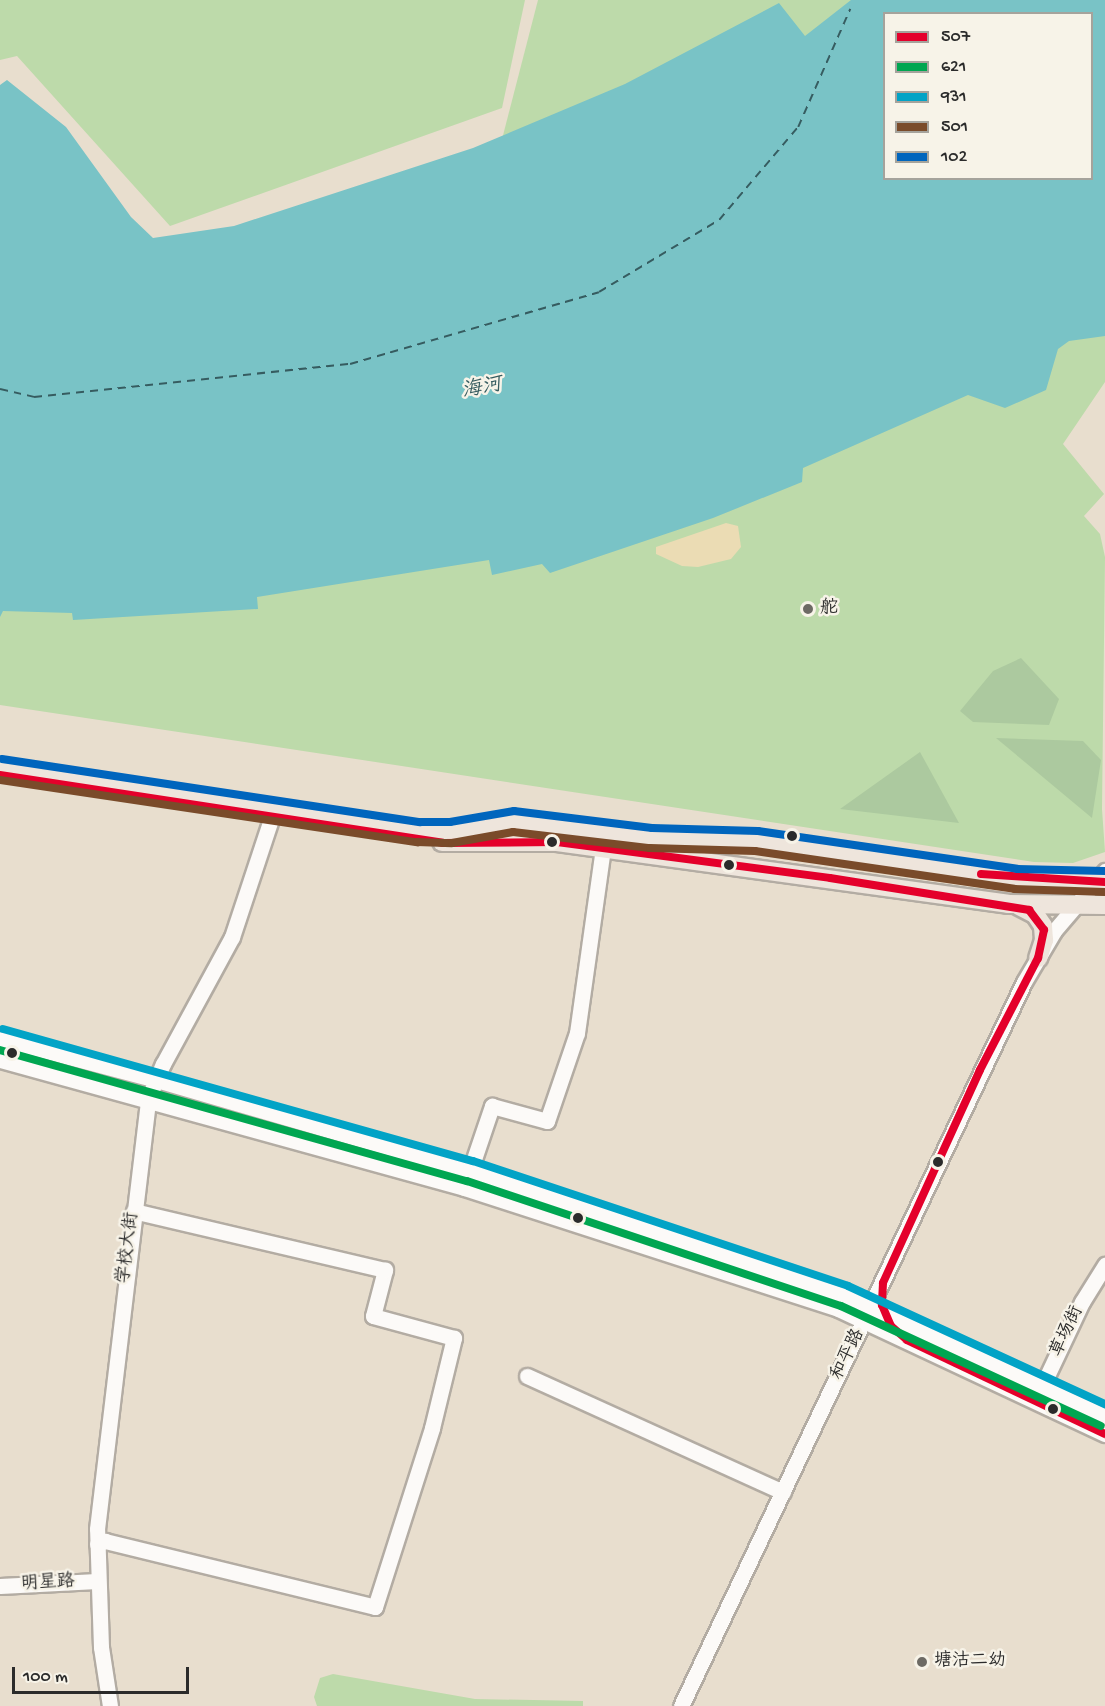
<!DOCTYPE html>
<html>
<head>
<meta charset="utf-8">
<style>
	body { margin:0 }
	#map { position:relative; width:1105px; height:1706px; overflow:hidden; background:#e8dece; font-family:"Gochi Hand","LXGW WenKai TC",sans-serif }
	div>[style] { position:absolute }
	.green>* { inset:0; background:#bddaaa }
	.forest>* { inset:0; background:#acc99f }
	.sand>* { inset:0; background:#ebdcb4 }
	.water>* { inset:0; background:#79c3c6 }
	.ferry>* { height:1.5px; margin-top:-0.75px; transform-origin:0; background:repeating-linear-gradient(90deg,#365c60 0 8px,transparent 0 14px) }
	.roads { filter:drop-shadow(2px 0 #b3aca3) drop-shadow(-2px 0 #b3aca3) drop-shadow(0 2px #b3aca3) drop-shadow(0 -2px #b3aca3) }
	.minor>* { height:15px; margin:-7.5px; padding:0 7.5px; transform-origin:7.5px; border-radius:7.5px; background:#fcfaf8 }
	.major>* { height:18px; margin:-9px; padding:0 9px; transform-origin:9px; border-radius:9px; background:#eee5dc }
	.bus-1>* { height:8px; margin:-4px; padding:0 4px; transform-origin:4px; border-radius:4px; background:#e4002b }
	.bus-2>* { height:8px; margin:-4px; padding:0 4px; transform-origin:4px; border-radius:4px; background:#00a651 }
	.bus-3>* { height:8px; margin:-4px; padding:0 4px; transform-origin:4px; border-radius:4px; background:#02a3c6 }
	.bus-4>* { height:8px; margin:-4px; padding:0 4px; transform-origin:4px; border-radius:4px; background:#7a4b2a }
	.bus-5>* { height:8px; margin:-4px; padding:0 4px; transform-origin:4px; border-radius:4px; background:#0065bd }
	.dots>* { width:16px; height:16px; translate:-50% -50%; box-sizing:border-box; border:3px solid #f7f3e8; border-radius:50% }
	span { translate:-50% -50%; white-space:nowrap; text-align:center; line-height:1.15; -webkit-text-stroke:5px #f7f3e8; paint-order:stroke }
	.poi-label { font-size:18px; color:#2b2b2b }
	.left { translate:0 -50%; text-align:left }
	.street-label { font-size:18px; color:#2b2b2b }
	.water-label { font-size:20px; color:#365c60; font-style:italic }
	.legend { position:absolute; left:883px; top:12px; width:210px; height:168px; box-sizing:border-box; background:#f7f3e8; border:2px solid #a5a39c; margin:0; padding:8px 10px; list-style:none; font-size:18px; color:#2b2b2b }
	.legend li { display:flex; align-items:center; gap:12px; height:30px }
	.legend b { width:30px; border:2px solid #a5a39c }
	.scale { position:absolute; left:12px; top:1667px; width:177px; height:27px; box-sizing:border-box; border:3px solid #2b2b2b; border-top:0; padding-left:8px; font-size:18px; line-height:21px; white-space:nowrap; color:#2b2b2b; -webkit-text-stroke:4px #f7f3e8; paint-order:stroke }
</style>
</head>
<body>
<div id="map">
	<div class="green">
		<i style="clip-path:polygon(0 0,525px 0,502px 108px,170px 226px,17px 56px,0 60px)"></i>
		<i style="clip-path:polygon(538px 0,875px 0,798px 50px,500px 147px)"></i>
		<i style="clip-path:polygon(1105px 323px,1105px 382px,1063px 444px,1104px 494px,1084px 516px,1100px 534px,1105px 557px,1102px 809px,1105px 852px,1073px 863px,1034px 862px,0 705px,0 568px)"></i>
		<i style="clip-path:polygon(333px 1674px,475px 1699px,583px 1701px,583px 1706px,317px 1706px,314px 1697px,320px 1678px)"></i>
	</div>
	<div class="forest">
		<i style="clip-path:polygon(1021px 658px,1059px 699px,1049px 725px,973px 722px,960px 711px,993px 671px)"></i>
		<i style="clip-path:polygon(996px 738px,1083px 741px,1101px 760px,1092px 818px)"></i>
		<i style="clip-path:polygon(920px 752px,959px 823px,840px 809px)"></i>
	</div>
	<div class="sand">
		<i style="clip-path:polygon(726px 523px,738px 526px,741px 547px,731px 559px,698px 567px,682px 566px,656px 554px,656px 547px)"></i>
	</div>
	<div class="water">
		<i style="clip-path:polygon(evenodd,851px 0,1105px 0,1105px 336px,1069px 341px,1058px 349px,1046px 390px,1005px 408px,968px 395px,803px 468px,802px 482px,713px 518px,550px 573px,542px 564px,492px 575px,489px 560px,257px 597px,258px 609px,73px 620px,72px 613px,3px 611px,0 617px,0 85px,7px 80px,66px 127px,131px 217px,153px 238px,234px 226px,473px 148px,625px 84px,779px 3px,805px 36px,851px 0,884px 14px,1092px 14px,1092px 178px,884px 178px,884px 14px)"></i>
	</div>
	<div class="ferry">
		<i style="left:0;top:389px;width:35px;rotate:13deg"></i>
		<i style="left:34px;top:397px;width:318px;rotate:-6deg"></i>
		<i style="left:350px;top:364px;width:259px;rotate:-16.1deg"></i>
		<i style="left:599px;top:292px;width:140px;rotate:-31deg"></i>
		<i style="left:719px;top:220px;width:122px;rotate:-49.7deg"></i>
		<i style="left:798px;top:127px;width:129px;rotate:-66.2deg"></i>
	</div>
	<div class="roads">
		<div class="minor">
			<i style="left:0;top:1039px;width:161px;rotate:14.7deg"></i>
			<i style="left:156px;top:1080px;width:327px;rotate:16.2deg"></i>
			<i style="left:470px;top:1171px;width:395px;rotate:18.4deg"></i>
			<i style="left:845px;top:1296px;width:286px;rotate:24.8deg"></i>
			<i style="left:0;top:1060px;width:481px;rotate:15.4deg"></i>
			<i style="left:464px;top:1188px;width:393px;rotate:17.9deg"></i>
			<i style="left:838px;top:1309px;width:295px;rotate:25.1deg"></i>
			<i style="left:470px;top:1171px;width:69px;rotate:-71.3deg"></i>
			<i style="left:492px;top:1106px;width:57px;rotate:15.3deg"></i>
			<i style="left:547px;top:1121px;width:93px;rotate:-71.2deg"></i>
			<i style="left:577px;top:1033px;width:186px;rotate:-82deg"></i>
			<i style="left:527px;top:1376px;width:281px;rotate:24.4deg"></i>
			<i style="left:1038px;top:1395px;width:103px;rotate:-64.7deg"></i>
			<i style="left:1082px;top:1302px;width:44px;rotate:-58.1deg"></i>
			<i style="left:97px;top:1544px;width:9px;rotate:-21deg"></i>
			<i style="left:105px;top:1541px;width:278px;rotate:13.7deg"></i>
			<i style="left:375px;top:1607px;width:188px;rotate:-72.3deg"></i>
			<i style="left:432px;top:1428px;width:93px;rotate:-76.3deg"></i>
			<i style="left:454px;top:1338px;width:84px;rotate:-164.8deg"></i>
			<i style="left:373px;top:1316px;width:48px;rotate:-75.4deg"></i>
			<i style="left:385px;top:1270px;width:258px;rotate:-166.8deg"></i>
			<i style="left:0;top:1586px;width:97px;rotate:-3deg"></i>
			<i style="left:110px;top:1706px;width:60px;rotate:-98.7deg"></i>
			<i style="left:101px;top:1647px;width:118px;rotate:-91.9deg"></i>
			<i style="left:97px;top:1529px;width:433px;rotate:-83.2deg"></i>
			<i style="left:148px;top:1099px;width:38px;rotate:-67deg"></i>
			<i style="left:163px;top:1064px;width:145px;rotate:-61.5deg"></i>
			<i style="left:232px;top:937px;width:127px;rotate:-71.7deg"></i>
			<i style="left:681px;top:1706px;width:801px;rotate:-64.65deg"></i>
			<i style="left:1024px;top:982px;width:59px;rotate:-59.5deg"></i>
			<i style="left:1054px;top:931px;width:79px;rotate:-49.6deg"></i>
		</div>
		<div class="major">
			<i style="left:0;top:769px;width:424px;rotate:8.6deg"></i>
			<i style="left:419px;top:832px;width:32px;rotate:2deg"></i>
			<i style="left:451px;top:833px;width:63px;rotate:-11deg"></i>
			<i style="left:513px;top:821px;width:139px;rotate:7deg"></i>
			<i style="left:651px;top:838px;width:105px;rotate:1.6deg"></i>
			<i style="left:756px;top:841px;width:263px;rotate:8.3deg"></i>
			<i style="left:1016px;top:879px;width:89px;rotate:1.9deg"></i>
			<i style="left:442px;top:842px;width:115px"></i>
			<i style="left:557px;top:842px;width:455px;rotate:7.8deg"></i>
			<i style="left:1008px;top:904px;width:97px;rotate:0.6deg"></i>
			<i style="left:1019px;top:906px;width:18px;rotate:27deg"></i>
			<i style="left:1035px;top:914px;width:14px;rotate:56deg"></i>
			<i style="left:1043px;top:926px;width:14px;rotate:86deg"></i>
			<i style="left:1044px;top:940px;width:19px;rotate:108deg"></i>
		</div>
	</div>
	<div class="bus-1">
		<i style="left:0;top:775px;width:448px;rotate:8.7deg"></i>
		<i style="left:443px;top:843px;width:114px;rotate:-0.5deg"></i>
		<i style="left:557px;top:842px;width:275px;rotate:7.5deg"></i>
		<i style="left:830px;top:878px;width:202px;rotate:9.1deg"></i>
		<i style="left:1029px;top:910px;width:25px;rotate:53deg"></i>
		<i style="left:1044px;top:930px;width:29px;rotate:102deg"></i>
		<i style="left:1038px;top:958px;width:126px;rotate:117.4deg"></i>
		<i style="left:980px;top:1070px;width:234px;rotate:114.5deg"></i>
		<i style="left:883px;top:1283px;width:22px;rotate:93deg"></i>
		<i style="left:882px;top:1305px;width:23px;rotate:67deg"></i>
		<i style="left:891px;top:1326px;width:21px;rotate:41deg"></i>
		<i style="left:907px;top:1340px;width:219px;rotate:25.4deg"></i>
		<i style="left:981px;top:874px;width:124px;rotate:3.7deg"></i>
	</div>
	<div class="bus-2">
		<i style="left:0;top:1050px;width:485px;rotate:15.7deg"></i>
		<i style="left:467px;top:1181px;width:394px;rotate:18.5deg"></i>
		<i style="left:841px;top:1306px;width:286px;rotate:24.8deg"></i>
	</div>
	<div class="bus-3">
		<i style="left:3px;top:1029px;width:488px;rotate:15.7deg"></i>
		<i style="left:473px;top:1161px;width:395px;rotate:18.4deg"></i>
		<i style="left:848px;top:1286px;width:283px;rotate:24.7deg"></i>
	</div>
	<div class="bus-4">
		<i style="left:0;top:780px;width:422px;rotate:8.5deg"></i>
		<i style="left:417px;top:842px;width:35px;rotate:2deg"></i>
		<i style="left:452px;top:843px;width:62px;rotate:-10.2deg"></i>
		<i style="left:513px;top:832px;width:138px;rotate:6.7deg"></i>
		<i style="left:650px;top:848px;width:105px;rotate:1.6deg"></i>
		<i style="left:755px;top:851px;width:262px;rotate:8.3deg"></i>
		<i style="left:1014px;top:889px;width:91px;rotate:1.9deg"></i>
	</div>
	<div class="bus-5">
		<i style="left:2px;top:759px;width:423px;rotate:8.6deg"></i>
		<i style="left:420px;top:822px;width:30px"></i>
		<i style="left:450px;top:822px;width:65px;rotate:-9.8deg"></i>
		<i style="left:514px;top:811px;width:139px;rotate:7deg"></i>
		<i style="left:652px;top:828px;width:106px;rotate:1.6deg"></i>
		<i style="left:758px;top:831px;width:262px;rotate:8.3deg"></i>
		<i style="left:1017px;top:869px;width:88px;rotate:1.3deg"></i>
	</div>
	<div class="dots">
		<i style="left:808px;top:609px;background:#6d6a64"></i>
		<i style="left:792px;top:836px;background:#2b2b2b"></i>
		<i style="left:552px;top:842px;background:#2b2b2b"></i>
		<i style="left:729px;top:865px;background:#2b2b2b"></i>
		<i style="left:12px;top:1053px;background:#2b2b2b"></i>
		<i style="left:938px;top:1162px;background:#2b2b2b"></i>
		<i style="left:578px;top:1218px;background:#2b2b2b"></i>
		<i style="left:1053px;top:1409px;background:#2b2b2b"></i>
		<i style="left:922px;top:1662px;background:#6d6a64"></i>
	</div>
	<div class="poi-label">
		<span class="left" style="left:820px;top:609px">舵</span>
		<span class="left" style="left:934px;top:1662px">塘沽二幼</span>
	</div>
	<div class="street-label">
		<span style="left:129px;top:1248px;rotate:-83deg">学校大街</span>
		<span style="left:1068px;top:1332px;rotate:-65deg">草场街</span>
		<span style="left:849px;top:1355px;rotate:-64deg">和平路</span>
		<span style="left:48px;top:1584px;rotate:-3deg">明星路</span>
	</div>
	<div class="water-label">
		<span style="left:482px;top:389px;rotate:-11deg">海河</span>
	</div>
	<ul class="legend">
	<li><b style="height:8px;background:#e4002b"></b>507</li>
	<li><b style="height:8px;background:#00a651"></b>621</li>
	<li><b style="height:8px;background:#02a3c6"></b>931</li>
	<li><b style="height:8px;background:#7a4b2a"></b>501</li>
	<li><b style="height:8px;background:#0065bd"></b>102</li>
	</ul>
	<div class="scale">100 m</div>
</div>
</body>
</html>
